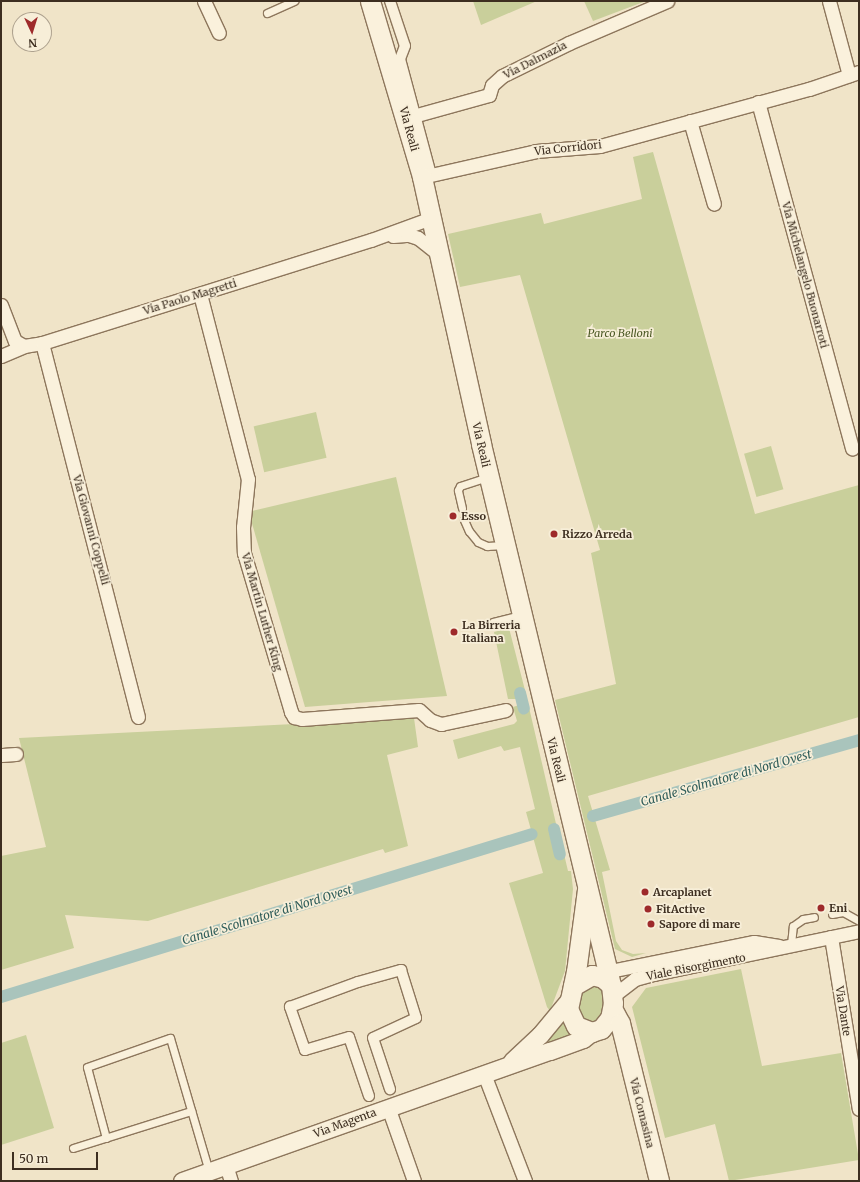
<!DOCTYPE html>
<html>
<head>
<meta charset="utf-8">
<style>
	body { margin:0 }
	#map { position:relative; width:860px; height:1182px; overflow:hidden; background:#f0e4c8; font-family:Merriweather,serif }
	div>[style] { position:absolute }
	.green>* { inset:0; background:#c9cf9b; transform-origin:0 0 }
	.stream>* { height:3.5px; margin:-1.75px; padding:0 1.75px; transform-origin:1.75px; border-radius:1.75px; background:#a9c4bc }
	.canal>* { height:12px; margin:-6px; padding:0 6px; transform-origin:6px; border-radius:6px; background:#a9c4bc }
	.roads { filter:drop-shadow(1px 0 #8d765c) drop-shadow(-1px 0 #8d765c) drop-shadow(0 1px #8d765c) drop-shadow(0 -1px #8d765c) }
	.service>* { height:7px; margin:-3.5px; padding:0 3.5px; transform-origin:3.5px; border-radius:3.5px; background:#faf1dc }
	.pedestrian>* { height:10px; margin:-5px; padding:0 5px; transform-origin:5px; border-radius:5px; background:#faf1dc }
	.minor>* { height:13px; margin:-6.5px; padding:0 6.5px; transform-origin:6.5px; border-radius:6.5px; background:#faf1dc }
	.tertiary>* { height:17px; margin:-8.5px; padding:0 8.5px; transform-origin:8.5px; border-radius:8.5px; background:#faf1dc }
	.secondary>* { height:19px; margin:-9.5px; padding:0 9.5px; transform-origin:9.5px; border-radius:9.5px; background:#faf1dc }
	.dots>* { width:11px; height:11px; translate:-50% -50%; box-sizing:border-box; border:2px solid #f7eed8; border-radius:50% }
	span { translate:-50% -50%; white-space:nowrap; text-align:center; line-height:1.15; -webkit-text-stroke:3.5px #f7eed8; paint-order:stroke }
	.street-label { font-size:11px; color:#3d2e20 }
	.park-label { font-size:11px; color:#4d5a26; font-style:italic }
	.poi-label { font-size:11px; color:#3d2e20; font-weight:700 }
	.left { translate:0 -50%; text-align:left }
	.water-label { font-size:12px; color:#2f5d5a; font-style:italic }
	.frame { position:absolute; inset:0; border:2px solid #3d2e20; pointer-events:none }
	.north { position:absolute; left:12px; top:12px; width:40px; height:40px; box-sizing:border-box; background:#f7eed8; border:1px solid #ada18e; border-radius:50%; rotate:176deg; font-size:11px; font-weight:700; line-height:16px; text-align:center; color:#3d2e20 }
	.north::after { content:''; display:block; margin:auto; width:14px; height:18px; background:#9e2a2b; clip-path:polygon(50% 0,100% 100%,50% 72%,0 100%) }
	.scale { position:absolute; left:12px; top:1152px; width:86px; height:18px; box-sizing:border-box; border:2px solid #3d2e20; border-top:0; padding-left:5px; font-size:12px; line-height:14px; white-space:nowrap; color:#3d2e20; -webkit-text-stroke:3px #f7eed8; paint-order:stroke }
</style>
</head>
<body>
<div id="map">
	<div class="green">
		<i style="clip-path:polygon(473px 1px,537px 1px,481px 25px)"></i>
		<i style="clip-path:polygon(584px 1px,646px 1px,593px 21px)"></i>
		<i style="clip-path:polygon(653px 152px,755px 514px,859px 485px,859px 717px,588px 796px,610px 870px,602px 872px,616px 941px,622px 950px,633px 954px,646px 953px,632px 957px,615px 949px,555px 700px,616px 684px,591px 553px,600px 550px,520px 275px,460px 287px,448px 234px,541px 213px,544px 224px,642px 199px,633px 157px)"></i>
		<i style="left:316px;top:412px;width:47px;height:64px;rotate:77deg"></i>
		<i style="left:771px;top:446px;width:45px;height:28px;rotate:74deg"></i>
		<i style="clip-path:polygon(396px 477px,447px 696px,305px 707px,251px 520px,252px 511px)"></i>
		<i style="clip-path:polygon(509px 628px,527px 698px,524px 699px,520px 693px,518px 699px,508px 699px,494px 632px)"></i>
		<i style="clip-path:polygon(528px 703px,557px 828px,551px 830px,557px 855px,564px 854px,568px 871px,571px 871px,573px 889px,565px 971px,550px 1011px,547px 1007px,509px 883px,543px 873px,526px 812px,535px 809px,520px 747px,504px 751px,501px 746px,458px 759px,453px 740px,514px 724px,517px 721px,513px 707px,519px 705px,524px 709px)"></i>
		<i style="clip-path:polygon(414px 718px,418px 747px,387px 755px,408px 846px,385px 853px,383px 849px,148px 921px,65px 915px,74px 948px,1px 970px,1px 856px,46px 847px,19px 738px)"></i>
		<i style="clip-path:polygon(741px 969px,762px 1066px,841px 1053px,859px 1160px,729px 1181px,715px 1124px,665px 1138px,632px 1007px,646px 988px)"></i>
		<i style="clip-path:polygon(592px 984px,603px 989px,605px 994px,602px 1014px,594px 1022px,588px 1023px,583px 1021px,576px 1006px,580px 992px)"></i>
		<i style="clip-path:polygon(561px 1016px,569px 1029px,578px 1036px,539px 1051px,535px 1045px)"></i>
		<i style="clip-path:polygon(26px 1035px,54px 1128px,1px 1145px,1px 1043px)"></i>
	</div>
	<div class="stream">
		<i style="left:555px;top:849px;width:3px;rotate:-18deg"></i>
	</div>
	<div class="canal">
		<i style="left:520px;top:693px;width:16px;rotate:76deg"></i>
		<i style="left:593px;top:816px;width:277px;rotate:-15.9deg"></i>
		<i style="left:554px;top:829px;width:26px;rotate:77deg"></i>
		<i style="left:1px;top:997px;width:555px;rotate:-17.06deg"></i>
	</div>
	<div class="roads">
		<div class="service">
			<i style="left:267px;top:13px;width:30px;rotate:-24deg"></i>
			<i style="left:462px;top:508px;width:18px;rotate:-103deg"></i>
			<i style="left:458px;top:490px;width:4px;rotate:-63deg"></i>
			<i style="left:460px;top:486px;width:29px;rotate:-18deg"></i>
			<i style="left:464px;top:520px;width:12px;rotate:66deg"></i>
			<i style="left:469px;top:531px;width:14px;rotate:51deg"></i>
			<i style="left:478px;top:542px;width:10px;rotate:24deg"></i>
			<i style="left:487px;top:546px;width:17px;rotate:-3deg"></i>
			<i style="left:493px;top:622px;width:29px;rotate:-14deg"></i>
			<i style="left:832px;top:914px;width:11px;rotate:-10deg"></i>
			<i style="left:843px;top:912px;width:18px;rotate:29deg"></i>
			<i style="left:791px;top:944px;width:18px;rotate:-84deg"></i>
			<i style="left:793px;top:926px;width:12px;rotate:-35deg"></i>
			<i style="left:803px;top:919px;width:11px;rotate:-10deg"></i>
			<i style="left:106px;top:1138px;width:73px;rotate:-105deg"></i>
			<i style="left:87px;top:1067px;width:88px;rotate:-19.3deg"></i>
			<i style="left:170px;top:1038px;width:139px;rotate:73.7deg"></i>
			<i style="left:73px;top:1148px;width:124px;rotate:-17.4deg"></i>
		</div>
		<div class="pedestrian">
			<i style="left:390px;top:1px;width:47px;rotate:71.6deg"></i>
			<i style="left:405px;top:46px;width:14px;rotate:111deg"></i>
			<i style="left:400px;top:59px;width:120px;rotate:75deg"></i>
			<i style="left:369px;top:1096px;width:62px;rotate:-108.7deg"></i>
			<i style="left:349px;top:1037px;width:46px;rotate:163.5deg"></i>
			<i style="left:305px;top:1050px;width:46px;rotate:-109.2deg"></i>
			<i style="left:290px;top:1007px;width:72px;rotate:-20.2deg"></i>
			<i style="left:358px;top:982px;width:45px;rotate:-15.6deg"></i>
			<i style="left:401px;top:970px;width:50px;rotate:72.6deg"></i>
			<i style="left:416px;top:1018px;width:47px;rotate:155.1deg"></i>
			<i style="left:373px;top:1038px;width:54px;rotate:71.6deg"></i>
		</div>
		<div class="minor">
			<i style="left:204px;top:1px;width:35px;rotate:65deg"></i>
			<i style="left:829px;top:1px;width:77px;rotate:74.9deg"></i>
			<i style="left:758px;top:102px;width:359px;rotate:74.8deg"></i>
			<i style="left:406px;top:118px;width:86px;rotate:-15.5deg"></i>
			<i style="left:489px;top:95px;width:10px;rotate:-73deg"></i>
			<i style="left:492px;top:85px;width:13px;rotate:-42deg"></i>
			<i style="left:502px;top:76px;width:75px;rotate:-26.2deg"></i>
			<i style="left:569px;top:43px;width:107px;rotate:-23.2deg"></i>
			<i style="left:690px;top:121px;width:86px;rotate:73.9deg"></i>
			<i style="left:422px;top:177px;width:117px;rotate:-12.8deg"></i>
			<i style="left:536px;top:151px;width:64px;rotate:-4.5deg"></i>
			<i style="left:600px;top:146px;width:217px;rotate:-15.3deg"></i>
			<i style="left:809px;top:89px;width:53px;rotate:-18.8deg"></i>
			<i style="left:393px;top:236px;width:16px;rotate:-4deg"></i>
			<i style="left:409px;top:235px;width:9px;rotate:18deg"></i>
			<i style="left:418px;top:238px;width:24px;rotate:38deg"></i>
			<i style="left:200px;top:294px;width:191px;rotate:75.5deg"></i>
			<i style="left:248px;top:479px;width:48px;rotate:95.9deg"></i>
			<i style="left:243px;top:527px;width:26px;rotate:88deg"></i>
			<i style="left:244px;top:553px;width:166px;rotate:73.5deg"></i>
			<i style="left:291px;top:712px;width:6px;rotate:59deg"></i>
			<i style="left:294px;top:717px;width:8px;rotate:14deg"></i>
			<i style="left:302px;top:719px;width:117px;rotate:-4.4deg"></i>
			<i style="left:419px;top:710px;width:15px;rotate:42deg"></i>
			<i style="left:430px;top:720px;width:12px;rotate:20deg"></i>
			<i style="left:441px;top:724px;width:66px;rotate:-12.2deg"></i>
			<i style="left:1px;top:305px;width:39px;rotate:69deg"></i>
			<i style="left:15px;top:341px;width:10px;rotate:29deg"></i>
			<i style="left:42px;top:343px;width:386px;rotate:75.6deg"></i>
			<i style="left:1px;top:356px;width:25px;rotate:-23deg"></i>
			<i style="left:24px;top:346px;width:18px;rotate:-9deg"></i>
			<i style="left:42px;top:343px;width:345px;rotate:-17.4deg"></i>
			<i style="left:371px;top:240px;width:64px;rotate:-20.1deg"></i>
			<i style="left:1px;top:755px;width:15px;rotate:-4deg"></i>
			<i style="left:831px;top:937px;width:174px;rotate:80.8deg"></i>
			<i style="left:600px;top:973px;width:157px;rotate:-11.4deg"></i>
			<i style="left:754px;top:942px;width:25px;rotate:9deg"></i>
			<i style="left:613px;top:996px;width:28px;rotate:-38deg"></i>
			<i style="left:635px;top:979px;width:20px;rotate:-15deg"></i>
			<i style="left:654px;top:974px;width:209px;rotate:-11.8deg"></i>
			<i style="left:484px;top:1074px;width:115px;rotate:69deg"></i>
			<i style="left:388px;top:1107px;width:78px;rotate:70.6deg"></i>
			<i style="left:226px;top:1165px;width:17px;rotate:73deg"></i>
		</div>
		<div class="tertiary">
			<i style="left:512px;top:1061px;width:38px;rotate:-43deg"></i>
			<i style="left:540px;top:1035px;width:44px;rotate:-50.5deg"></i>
			<i style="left:182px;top:1181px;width:390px;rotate:-19.5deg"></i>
			<i style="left:550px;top:1051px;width:35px;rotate:-20deg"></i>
			<i style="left:583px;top:1039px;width:11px;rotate:-38deg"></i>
		</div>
		<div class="secondary">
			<i style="left:370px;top:1px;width:184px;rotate:73.5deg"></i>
			<i style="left:422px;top:177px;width:273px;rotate:77.5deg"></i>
			<i style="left:481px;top:444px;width:556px;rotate:76.49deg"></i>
			<i style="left:611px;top:985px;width:18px;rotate:84deg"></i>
			<i style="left:613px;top:1003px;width:15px;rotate:101deg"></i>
			<i style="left:610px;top:1018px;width:14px;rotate:129deg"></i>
			<i style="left:601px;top:1029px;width:9px;rotate:162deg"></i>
			<i style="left:592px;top:1032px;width:17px;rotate:-159deg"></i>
			<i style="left:576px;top:1026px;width:19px;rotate:-115deg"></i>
			<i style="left:568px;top:1009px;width:38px;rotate:-78deg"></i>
			<i style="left:576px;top:972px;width:83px;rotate:-82.4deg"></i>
			<i style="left:573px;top:986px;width:22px;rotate:-30deg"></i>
			<i style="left:592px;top:975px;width:11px;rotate:15deg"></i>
			<i style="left:603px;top:978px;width:11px;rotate:41deg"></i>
			<i style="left:613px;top:1010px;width:15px;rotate:62deg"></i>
			<i style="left:620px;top:1023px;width:163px;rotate:76.1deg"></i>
		</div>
	</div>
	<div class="dots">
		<i style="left:453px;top:516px;background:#9e2a2b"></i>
		<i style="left:554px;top:534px;background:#9e2a2b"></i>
		<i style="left:454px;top:632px;background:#9e2a2b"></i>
		<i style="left:645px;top:892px;background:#9e2a2b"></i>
		<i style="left:821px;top:908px;background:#9e2a2b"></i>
		<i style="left:648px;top:909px;background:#9e2a2b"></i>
		<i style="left:651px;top:924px;background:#9e2a2b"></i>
	</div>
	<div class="street-label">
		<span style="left:535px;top:60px;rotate:-27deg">Via Dalmazia</span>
		<span style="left:409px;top:129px;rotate:75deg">Via Reali</span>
		<span style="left:568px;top:148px;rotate:-6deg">Via Corridori</span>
		<span style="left:805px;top:275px;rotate:75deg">Via Michelangelo Buonarroti</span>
		<span style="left:190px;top:297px;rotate:-17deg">Via Paolo Magretti</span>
		<span style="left:481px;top:445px;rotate:77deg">Via Reali</span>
		<span style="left:91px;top:530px;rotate:75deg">Via Giovanni Coppelli</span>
		<span style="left:262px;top:612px;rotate:74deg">Via Martin Luther King</span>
		<span style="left:556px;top:760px;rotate:76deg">Via Reali</span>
		<span style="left:696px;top:967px;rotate:-11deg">Viale Risorgimento</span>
		<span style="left:843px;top:1011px;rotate:81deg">Via Dante</span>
		<span style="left:642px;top:1113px;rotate:76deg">Via Comasina</span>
		<span style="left:345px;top:1123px;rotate:-20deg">Via Magenta</span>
	</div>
	<div class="park-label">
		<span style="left:620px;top:333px">Parco Belloni</span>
	</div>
	<div class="poi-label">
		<span class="left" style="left:461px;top:516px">Esso</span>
		<span class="left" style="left:562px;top:534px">Rizzo Arreda</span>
		<span class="left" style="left:462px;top:632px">La Birreria<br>Italiana</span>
		<span class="left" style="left:653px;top:892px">Arcaplanet</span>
		<span class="left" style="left:829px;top:908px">Eni</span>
		<span class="left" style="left:656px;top:909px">FitActive</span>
		<span class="left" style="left:659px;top:924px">Sapore di mare</span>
	</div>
	<div class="water-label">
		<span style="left:726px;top:778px;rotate:-16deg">Canale Scolmatore di Nord Ovest</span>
		<span style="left:267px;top:915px;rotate:-17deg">Canale Scolmatore di Nord Ovest</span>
	</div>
	<div class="frame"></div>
	<div class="north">N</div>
	<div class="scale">50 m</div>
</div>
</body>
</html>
